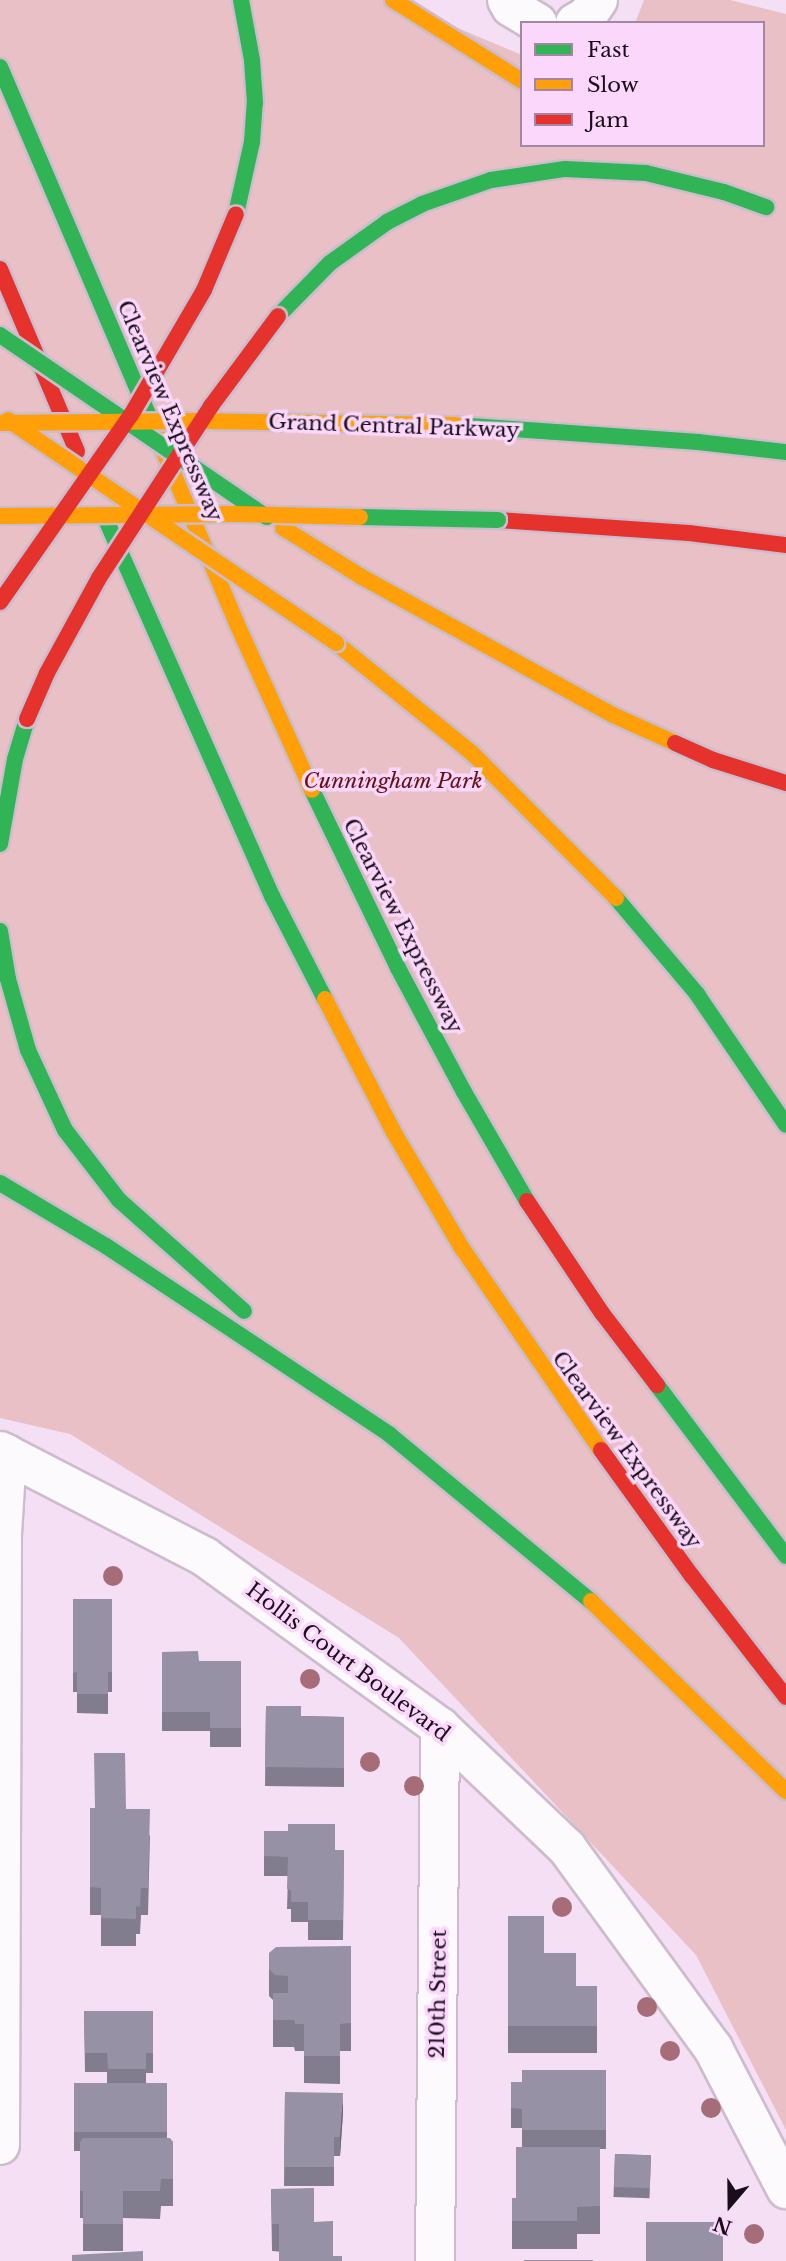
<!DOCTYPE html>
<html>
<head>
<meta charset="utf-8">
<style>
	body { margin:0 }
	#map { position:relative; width:786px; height:2261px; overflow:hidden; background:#f4dff4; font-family:"Libre Baskerville",serif }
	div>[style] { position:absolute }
	.green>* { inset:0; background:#e8c0c6 }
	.roads { filter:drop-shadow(2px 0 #ccbccc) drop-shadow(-2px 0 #ccbccc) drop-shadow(0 2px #ccbccc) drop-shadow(0 -2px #ccbccc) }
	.street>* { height:38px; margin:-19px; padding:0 19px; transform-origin:19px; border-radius:19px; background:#fdfafd }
	.fast>* { height:16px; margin:-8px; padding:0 8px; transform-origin:8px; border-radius:8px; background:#30b455 }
	.slow>* { height:16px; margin:-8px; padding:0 8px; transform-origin:8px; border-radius:8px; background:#ff9f0a }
	.jam>* { height:16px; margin:-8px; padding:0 8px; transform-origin:8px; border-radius:8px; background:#e5322d }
	.bridges { filter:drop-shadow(2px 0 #ccbccc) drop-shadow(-2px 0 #ccbccc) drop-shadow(0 2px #ccbccc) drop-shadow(0 -2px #ccbccc) }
	.fast-bridge>* { height:16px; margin:-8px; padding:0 8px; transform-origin:8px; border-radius:8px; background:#30b455 }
	.slow-bridge>* { height:16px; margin:-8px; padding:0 8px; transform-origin:8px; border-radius:8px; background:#ff9f0a }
	.jam-bridge>* { height:16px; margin:-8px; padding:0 8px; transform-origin:8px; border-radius:8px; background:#e5322d }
	.trees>* { width:20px; height:20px; margin:-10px; border-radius:50%; background:#a66d78 }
	.wall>* { inset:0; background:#817d8e; transform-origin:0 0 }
	.shaded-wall>* { inset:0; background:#696674 }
	.building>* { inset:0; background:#9691a5; transform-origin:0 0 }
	span { translate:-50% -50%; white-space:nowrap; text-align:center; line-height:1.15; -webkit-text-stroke:7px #fcd7fc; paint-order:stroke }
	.street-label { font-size:21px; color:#1a0e1b }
	.park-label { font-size:21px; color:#671012; font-style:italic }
	.legend { position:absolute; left:520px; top:21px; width:245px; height:126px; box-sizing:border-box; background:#fcd7fc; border:2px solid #a287a2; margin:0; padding:9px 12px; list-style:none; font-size:21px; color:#1a0e1b }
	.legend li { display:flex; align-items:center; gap:14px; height:35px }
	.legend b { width:35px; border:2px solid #a287a2 }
	.north { position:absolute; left:695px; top:2170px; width:70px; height:70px; -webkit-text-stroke:5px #fcd7fc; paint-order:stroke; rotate:200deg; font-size:19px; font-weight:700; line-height:28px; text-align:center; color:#1a0e1b }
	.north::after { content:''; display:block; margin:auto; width:24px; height:32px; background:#1a0e1b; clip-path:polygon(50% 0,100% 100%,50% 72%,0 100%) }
</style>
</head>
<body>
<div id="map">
	<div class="green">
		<i style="clip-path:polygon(0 0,391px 0,522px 55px,522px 145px,763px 145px,763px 23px,635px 23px,644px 0,730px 0,786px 14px,786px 2130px,696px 1955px,399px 1638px,70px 1434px,0 1418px)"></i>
	</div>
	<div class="roads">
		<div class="street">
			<i style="left:507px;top:0;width:8px;rotate:60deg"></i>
			<i style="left:511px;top:7px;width:31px;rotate:31deg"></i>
			<i style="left:575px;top:23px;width:14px;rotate:-30deg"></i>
			<i style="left:587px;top:16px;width:19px;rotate:-55deg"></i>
			<i style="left:0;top:1451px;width:231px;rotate:27.3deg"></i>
			<i style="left:205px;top:1557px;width:290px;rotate:35.9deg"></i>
			<i style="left:440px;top:1727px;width:175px;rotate:43.6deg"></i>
			<i style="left:567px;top:1848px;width:248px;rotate:53.9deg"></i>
			<i style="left:713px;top:2048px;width:159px;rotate:62.6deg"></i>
			<i style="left:0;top:2145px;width:611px;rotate:-89.81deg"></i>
			<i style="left:2px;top:1534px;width:80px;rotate:-86.4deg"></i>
			<i style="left:435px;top:2261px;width:534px;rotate:-89.46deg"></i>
		</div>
		<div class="fast">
			<i style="left:0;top:67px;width:390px;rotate:66.9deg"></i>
			<i style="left:236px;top:214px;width:74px;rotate:-77.5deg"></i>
			<i style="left:252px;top:142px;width:39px;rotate:-86deg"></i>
			<i style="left:255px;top:103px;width:43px;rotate:-94deg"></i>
			<i style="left:252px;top:60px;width:61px;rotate:-100.4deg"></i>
			<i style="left:278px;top:316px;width:74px;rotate:-45.5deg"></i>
			<i style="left:330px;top:263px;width:70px;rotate:-35.7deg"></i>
			<i style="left:387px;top:222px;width:39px;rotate:-27deg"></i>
			<i style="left:422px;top:204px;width:73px;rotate:-19.2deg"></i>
			<i style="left:491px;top:180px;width:75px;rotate:-8.5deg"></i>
			<i style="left:565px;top:169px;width:81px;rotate:2.8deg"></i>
			<i style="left:646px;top:173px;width:80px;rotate:13.7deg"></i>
			<i style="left:724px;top:192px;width:45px;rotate:19.7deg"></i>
			<i style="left:456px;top:425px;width:243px;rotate:4deg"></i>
			<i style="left:698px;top:442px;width:89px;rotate:6.5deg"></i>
			<i style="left:107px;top:522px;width:409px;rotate:66.2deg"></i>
			<i style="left:272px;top:896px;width:116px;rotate:62.8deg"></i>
			<i style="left:312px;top:790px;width:198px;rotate:64.2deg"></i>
			<i style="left:398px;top:968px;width:140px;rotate:62deg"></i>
			<i style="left:464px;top:1092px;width:126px;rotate:60deg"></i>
			<i style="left:0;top:844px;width:86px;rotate:-80deg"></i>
			<i style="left:15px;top:759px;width:42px;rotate:-73.3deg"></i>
			<i style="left:616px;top:898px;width:126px;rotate:49.8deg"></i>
			<i style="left:697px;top:994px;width:158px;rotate:55.8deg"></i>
			<i style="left:0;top:931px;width:49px;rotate:80.5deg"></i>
			<i style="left:8px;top:979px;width:74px;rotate:74.3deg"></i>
			<i style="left:28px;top:1050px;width:88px;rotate:65.2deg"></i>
			<i style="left:65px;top:1130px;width:88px;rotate:52.4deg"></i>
			<i style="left:119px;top:1200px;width:167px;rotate:41.6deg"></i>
			<i style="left:0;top:1183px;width:123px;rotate:30.7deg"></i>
			<i style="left:106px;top:1246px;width:341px;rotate:33.6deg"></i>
			<i style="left:390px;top:1435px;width:261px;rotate:39.6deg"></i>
			<i style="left:657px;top:1385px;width:214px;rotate:53deg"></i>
		</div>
		<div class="slow">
			<i style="left:393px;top:0;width:152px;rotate:32.1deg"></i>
			<i style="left:153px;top:426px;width:215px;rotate:67deg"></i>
			<i style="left:237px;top:624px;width:182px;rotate:65.7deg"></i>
			<i style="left:283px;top:528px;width:91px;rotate:31.9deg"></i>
			<i style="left:360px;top:576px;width:289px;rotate:28.8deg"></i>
			<i style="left:613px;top:715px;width:68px;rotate:24.3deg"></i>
			<i style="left:336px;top:643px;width:176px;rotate:39deg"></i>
			<i style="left:473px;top:754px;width:203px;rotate:45.2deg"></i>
			<i style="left:325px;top:999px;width:148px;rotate:62.7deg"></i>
			<i style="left:393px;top:1131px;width:136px;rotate:59.5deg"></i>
			<i style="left:462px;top:1248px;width:245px;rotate:55.5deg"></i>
			<i style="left:591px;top:1601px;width:272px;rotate:44.3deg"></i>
		</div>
		<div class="jam">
			<i style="left:0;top:269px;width:198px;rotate:67.1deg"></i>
			<i style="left:498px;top:520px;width:191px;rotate:3.9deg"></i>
			<i style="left:689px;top:533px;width:98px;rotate:7.1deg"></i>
			<i style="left:675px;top:743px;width:42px;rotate:24.1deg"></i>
			<i style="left:713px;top:760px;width:77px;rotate:17.5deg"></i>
			<i style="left:527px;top:1201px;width:135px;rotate:56.2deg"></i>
			<i style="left:602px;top:1313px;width:91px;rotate:52.6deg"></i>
			<i style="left:601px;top:1450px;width:155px;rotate:54.2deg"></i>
			<i style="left:692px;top:1576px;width:153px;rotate:52.2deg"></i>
		</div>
	</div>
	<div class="bridges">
		<div class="fast-bridge">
			<i style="left:0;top:335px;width:323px;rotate:34.3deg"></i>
			<i style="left:360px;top:517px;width:138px;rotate:1.2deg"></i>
		</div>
		<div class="slow-bridge">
			<i style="left:8px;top:420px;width:397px;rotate:34.2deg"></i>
			<i style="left:0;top:423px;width:197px;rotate:-0.6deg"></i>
			<i style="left:197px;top:421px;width:259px;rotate:0.9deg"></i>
			<i style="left:0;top:516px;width:237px;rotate:-0.5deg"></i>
			<i style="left:237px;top:514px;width:123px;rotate:1.4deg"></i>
		</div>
		<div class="jam-bridge">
			<i style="left:0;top:602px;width:228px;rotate:-55deg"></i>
			<i style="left:131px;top:415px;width:145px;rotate:-59.7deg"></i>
			<i style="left:204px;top:290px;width:82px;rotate:-67.2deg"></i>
			<i style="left:27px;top:719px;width:50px;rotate:-66.5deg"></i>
			<i style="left:47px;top:673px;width:108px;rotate:-61.3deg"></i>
			<i style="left:99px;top:578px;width:205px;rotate:-56.9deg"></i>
			<i style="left:211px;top:406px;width:112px;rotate:-53.3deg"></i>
		</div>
	</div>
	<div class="trees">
		<i style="left:113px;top:1576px"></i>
		<i style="left:310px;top:1679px"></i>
		<i style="left:370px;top:1762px"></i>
		<i style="left:414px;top:1786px"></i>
		<i style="left:562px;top:1907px"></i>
		<i style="left:647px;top:2007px"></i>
		<i style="left:670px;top:2051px"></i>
		<i style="left:711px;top:2108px"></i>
		<i style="left:754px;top:2234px"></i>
	</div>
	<div class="wall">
		<i style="clip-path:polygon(73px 1599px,112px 1599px,112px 1692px,108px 1692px,108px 1714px,77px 1713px,77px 1692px,73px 1692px)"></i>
		<i style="clip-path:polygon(162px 1652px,199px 1661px,241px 1661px,241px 1747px,210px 1747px,210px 1731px,162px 1731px)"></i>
		<i style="clip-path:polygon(266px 1706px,301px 1716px,344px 1717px,344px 1787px,265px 1786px)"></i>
		<i style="clip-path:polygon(90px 1808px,126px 1809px,150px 1836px,148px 1915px,141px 1915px,140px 1934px,136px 1934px,136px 1946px,101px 1946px,101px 1915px,90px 1915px)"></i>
		<i style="clip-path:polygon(264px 1831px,335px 1850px,344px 1850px,343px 1940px,308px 1940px,308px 1922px,291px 1922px,291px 1909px,287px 1909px,288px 1876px,264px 1876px)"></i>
		<i style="clip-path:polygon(508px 1916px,576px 1986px,597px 1986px,597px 2053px,508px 2053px)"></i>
		<i style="clip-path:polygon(351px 1946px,351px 2051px,340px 2051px,340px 2084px,304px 2083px,304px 2051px,295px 2051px,294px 2047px,273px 2047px,273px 2000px,269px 1996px,269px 1953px)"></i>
		<i style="clip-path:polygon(84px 2011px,153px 2011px,153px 2073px,146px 2073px,146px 2083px,167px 2083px,167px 2138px,173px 2142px,173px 2206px,161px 2206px,160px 2219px,123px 2218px,123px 2251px,83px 2251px,83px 2218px,80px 2218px,80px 2151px,74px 2151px,74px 2083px,107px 2083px,107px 2072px,85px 2072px)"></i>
		<i style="clip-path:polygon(606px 2070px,606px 2149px,600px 2149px,600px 2234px,577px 2234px,577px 2249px,512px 2249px,512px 2198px,516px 2198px,522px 2147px,522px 2128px,511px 2128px,511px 2082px,522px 2082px)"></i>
		<i style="clip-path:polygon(285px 2092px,343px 2112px,340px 2156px,334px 2156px,334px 2186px,284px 2186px)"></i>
		<i style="left:615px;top:2154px;width:36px;height:43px;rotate:2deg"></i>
		<i style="clip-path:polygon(271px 2189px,314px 2222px,333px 2256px,272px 2251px)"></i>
	</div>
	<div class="shaded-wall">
		<i style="clip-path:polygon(343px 2093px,343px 2112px,340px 2156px,340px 2137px)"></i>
	</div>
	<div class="building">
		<i style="clip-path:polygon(73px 1599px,112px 1599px,112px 1672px,108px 1672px,108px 1694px,77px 1694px,77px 1672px,73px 1673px)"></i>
		<i style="clip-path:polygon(198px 1651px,199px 1661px,241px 1661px,241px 1728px,210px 1728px,210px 1712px,162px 1712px,162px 1652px)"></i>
		<i style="clip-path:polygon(266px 1706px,301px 1706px,301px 1716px,344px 1717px,344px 1768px,265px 1767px)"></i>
		<i style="clip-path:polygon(94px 1753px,125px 1753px,126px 1809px,150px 1809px,148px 1888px,141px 1888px,140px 1907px,136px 1906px,136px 1919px,101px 1918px,101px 1888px,90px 1887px,90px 1808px,95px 1808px)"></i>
		<i style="clip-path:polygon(288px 1824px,335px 1824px,335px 1850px,344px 1850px,343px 1920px,308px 1920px,308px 1902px,291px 1902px,291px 1890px,287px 1889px,288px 1857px,264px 1856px,264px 1831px,288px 1831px)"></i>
		<i style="clip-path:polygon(508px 1916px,544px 1916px,544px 1953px,576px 1953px,576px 1986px,597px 1986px,597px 2026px,508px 2026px)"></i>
		<i style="clip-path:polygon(351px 1946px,351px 2023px,340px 2024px,340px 2056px,304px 2056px,304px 2024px,295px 2024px,294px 2020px,273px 2020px,273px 1993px,288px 1993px,288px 1976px,275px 1975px,269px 1969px,269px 1953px,276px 1947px)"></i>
		<i style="clip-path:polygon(84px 2011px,153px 2011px,153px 2053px,146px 2053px,146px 2069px,108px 2069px,107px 2053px,85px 2053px)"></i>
		<i style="clip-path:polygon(522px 2070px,606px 2070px,606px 2130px,522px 2130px,522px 2109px,511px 2108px,511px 2082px,522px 2082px)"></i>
		<i style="left:74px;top:2083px;width:93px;height:49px"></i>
		<i style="clip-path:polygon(285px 2092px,343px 2093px,340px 2137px,334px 2137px,334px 2167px,284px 2167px)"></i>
		<i style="clip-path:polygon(83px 2138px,170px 2138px,173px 2142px,173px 2179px,161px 2179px,160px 2191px,123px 2191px,123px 2224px,83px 2224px,83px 2191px,80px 2191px,80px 2142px)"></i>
		<i style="clip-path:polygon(516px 2147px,600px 2147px,600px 2206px,577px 2207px,577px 2221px,512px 2221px,512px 2198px,516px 2198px)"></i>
		<i style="left:615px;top:2154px;width:36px;height:33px;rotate:2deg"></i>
		<i style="clip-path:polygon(314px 2188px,314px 2222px,333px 2221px,333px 2256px,342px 2256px,342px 2261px,279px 2261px,279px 2224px,272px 2224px,271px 2189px)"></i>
		<i style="left:646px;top:2222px;width:77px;height:39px"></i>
		<i style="clip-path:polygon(143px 2251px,143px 2261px,72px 2261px,72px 2255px)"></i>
		<i style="left:524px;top:2260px;width:69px;height:1px"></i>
	</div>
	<div class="street-label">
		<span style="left:170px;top:411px;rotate:67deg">Clearview Expressway</span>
		<span style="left:394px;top:426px;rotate:2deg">Grand Central Parkway</span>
		<span style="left:403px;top:926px;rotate:63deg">Clearview Expressway</span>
		<span style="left:627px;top:1450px;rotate:54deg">Clearview Expressway</span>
		<span style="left:348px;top:1662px;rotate:37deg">Hollis Court Boulevard</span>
		<span style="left:438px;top:1994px;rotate:-89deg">210th Street</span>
	</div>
	<div class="park-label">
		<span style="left:393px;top:781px">Cunningham Park</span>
	</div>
	<ul class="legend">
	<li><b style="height:9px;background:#30b455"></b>Fast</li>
	<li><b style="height:9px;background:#ff9f0a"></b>Slow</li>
	<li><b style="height:9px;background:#e5322d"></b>Jam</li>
	</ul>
	<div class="north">N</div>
</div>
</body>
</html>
